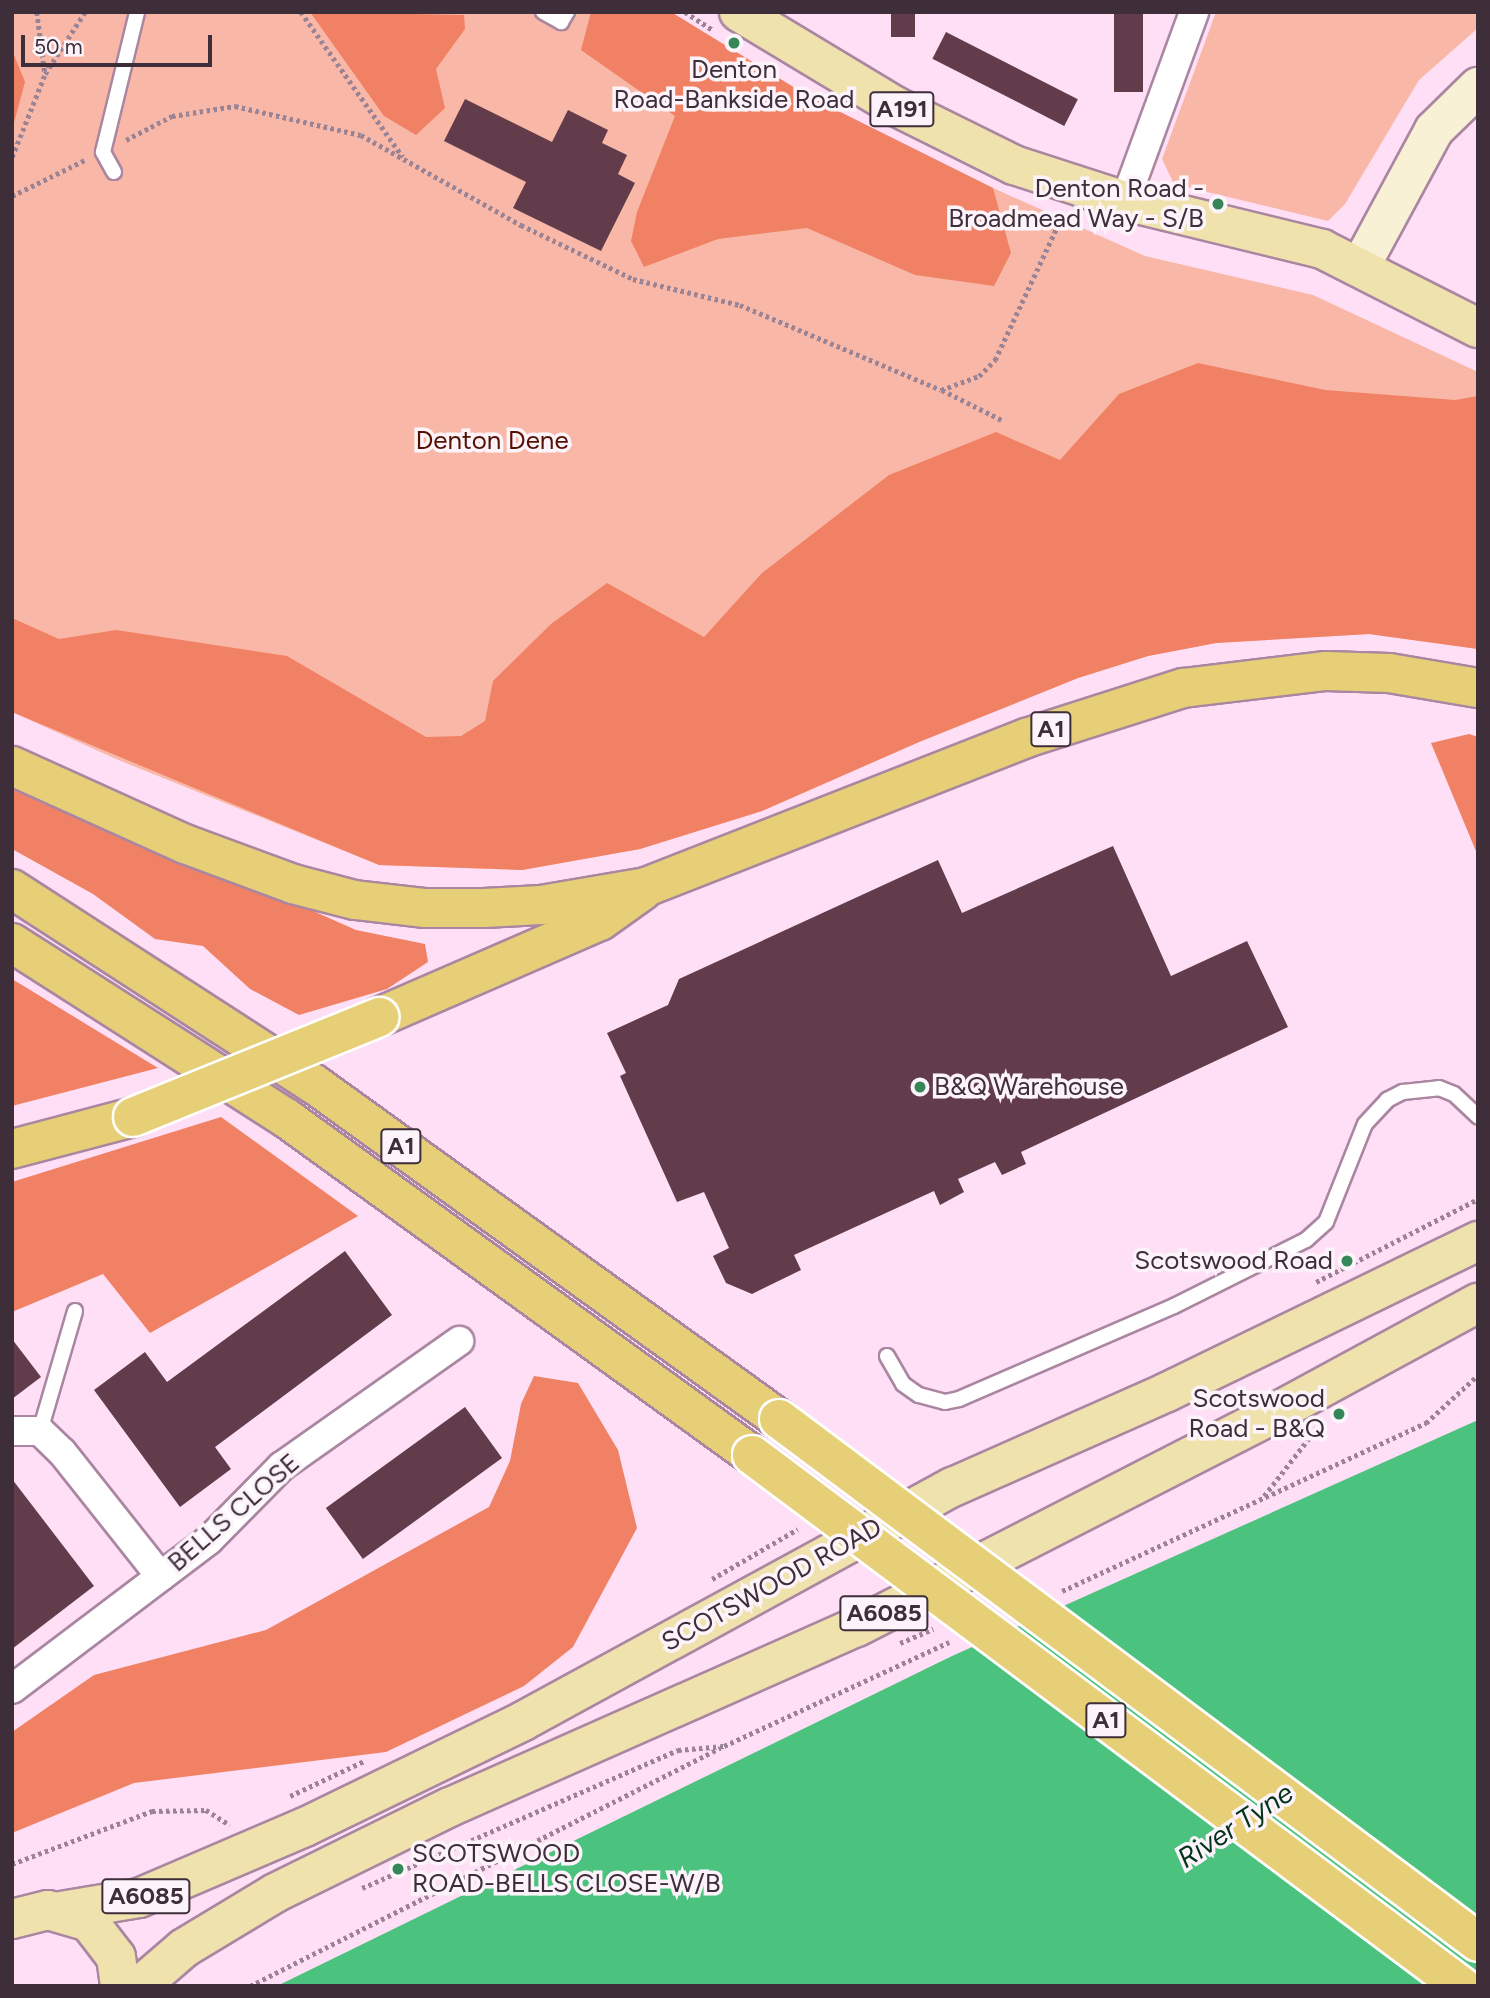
<!DOCTYPE html>
<html>
<head>
<meta charset="utf-8">
<style>
	body { margin:0 }
	#map { position:relative; width:1490px; height:1998px; overflow:hidden; background:#fedff6; font-family:Figtree,sans-serif }
	div>[style] { position:absolute }
	.green>* { inset:0; background:#f9b8a7 }
	.forest>* { inset:0; background:#f18164 }
	.water>* { inset:0; background:#4cc27f }
	.building>* { inset:0; background:#623c4a; transform-origin:0 0 }
	.path>* { height:4.5px; margin-top:-2.25px; transform-origin:0; background:repeating-linear-gradient(90deg,#9a8394 0 3.5px,transparent 0 7px) }
	.roads { filter:drop-shadow(2px 0 #aa86a1) drop-shadow(-2px 0 #aa86a1) drop-shadow(0 2px #aa86a1) drop-shadow(0 -2px #aa86a1) }
	.lane>* { height:14px; margin:-7px; padding:0 7px; transform-origin:7px; border-radius:7px; background:#fff }
	.street>* { height:28px; margin:-14px; padding:0 14px; transform-origin:14px; border-radius:14px; background:#fff }
	.secondary>* { height:38px; margin:-19px; padding:0 19px; transform-origin:19px; border-radius:19px; background:#f8f1d6 }
	.primary>* { height:38px; margin:-19px; padding:0 19px; transform-origin:19px; border-radius:19px; background:#f0e2ad }
	.highway>* { height:38px; margin:-19px; padding:0 19px; transform-origin:19px; border-radius:19px; background:#e6cf76 }
	.bridges { filter:drop-shadow(2px 0 #fff) drop-shadow(-2px 0 #fff) drop-shadow(0 2px #fff) drop-shadow(0 -2px #fff) }
	.highway-bridge>* { height:38px; margin:-19px; padding:0 19px; transform-origin:19px; border-radius:19px; background:#e6cf76 }
	.dots>* { width:19px; height:19px; translate:-50% -50%; box-sizing:border-box; border:4px solid #fcf4fa; border-radius:50% }
	span { translate:-50% -50%; white-space:nowrap; text-align:center; line-height:1.15; -webkit-text-stroke:7px #fcf4fa; paint-order:stroke }
	.shield-label span { padding:2px 5px; background:#fcf4fa; border:2px solid; border-radius:5px; -webkit-text-stroke-width:0 }
	.shield-label { font-size:24px; color:#3d2e3a; font-weight:700 }
	.poi-label { font-size:26px; color:#3d2e3a }
	.right { translate:-100% -50%; text-align:right }
	.left { translate:0 -50%; text-align:left }
	.park-label { font-size:26px; color:#561000 }
	.street-label { font-size:26px; color:#3d2e3a }
	.water-label { font-size:28px; color:#01341b; font-style:italic }
	.frame { position:absolute; inset:0; border:14px solid #3d2e3a; pointer-events:none }
	.scale { position:absolute; left:21px; top:35px; width:191px; height:32px; box-sizing:border-box; border:4px solid #3d2e3a; border-top:0; padding-left:9px; font-size:21px; line-height:24px; white-space:nowrap; color:#3d2e3a; -webkit-text-stroke:5px #fcf4fa; paint-order:stroke }
</style>
</head>
<body>
<div id="map">
	<div class="green">
		<i style="clip-path:polygon(12px 12px,671px 12px,808px 96px,993px 188px,1145px 256px,1313px 295px,1478px 372px,1478px 649px,1369px 634px,1216px 643px,1148px 656px,1078px 678px,919px 742px,762px 811px,640px 849px,522px 870px,379px 865px,116px 759px,12px 712px)"></i>
		<i style="clip-path:polygon(1216px 12px,1478px 12px,1478px 28px,1419px 80px,1345px 204px,1328px 221px,1174px 184px,1162px 159px)"></i>
	</div>
	<div class="forest">
		<i style="clip-path:polygon(310px 12px,464px 15px,465px 29px,436px 69px,445px 108px,416px 135px,384px 116px)"></i>
		<i style="clip-path:polygon(591px 12px,671px 12px,808px 96px,993px 188px,1011px 253px,994px 286px,915px 275px,807px 228px,718px 239px,644px 267px,631px 241px,637px 212px,675px 116px,581px 50px)"></i>
		<i style="clip-path:polygon(12px 50px,25px 82px,12px 130px)"></i>
		<i style="clip-path:polygon(1198px 363px,1325px 390px,1455px 400px,1478px 396px,1478px 649px,1369px 634px,1216px 643px,1148px 656px,1078px 678px,919px 742px,762px 811px,640px 849px,522px 870px,379px 865px,12px 712px,12px 618px,59px 639px,116px 630px,287px 656px,426px 737px,461px 736px,485px 721px,493px 681px,551px 624px,607px 583px,704px 637px,762px 573px,889px 475px,996px 432px,1060px 460px,1119px 394px)"></i>
		<i style="clip-path:polygon(1469px 734px,1478px 737px,1478px 856px,1431px 743px)"></i>
		<i style="clip-path:polygon(12px 777px,356px 930px,425px 944px,428px 962px,387px 989px,299px 1015px,250px 989px,203px 946px,155px 939px,93px 894px,12px 849px)"></i>
		<i style="clip-path:polygon(12px 979px,22px 985px,158px 1068px,12px 1106px)"></i>
		<i style="clip-path:polygon(221px 1117px,358px 1216px,150px 1333px,103px 1274px,12px 1312px,12px 1182px)"></i>
		<i style="clip-path:polygon(534px 1376px,578px 1383px,618px 1450px,637px 1528px,573px 1647px,524px 1686px,386px 1752px,134px 1783px,12px 1833px,12px 1732px,94px 1675px,266px 1630px,489px 1507px,510px 1461px,521px 1404px)"></i>
	</div>
	<div class="water">
		<i style="clip-path:polygon(1478px 1420px,1478px 1986px,277px 1986px,952px 1656px)"></i>
	</div>
	<div class="building">
		<i style="left:891px;top:12px;width:24px;height:25px"></i>
		<i style="left:1114px;top:12px;width:29px;height:80px"></i>
		<i style="left:946px;top:32px;width:148px;height:30px;rotate:27deg"></i>
		<i style="clip-path:polygon(465px 99px,552px 142px,568px 110px,608px 130px,602px 143px,627px 155px,618px 174px,635px 183px,601px 251px,513px 208px,526px 182px,444px 141px)"></i>
		<i style="clip-path:polygon(1113px 846px,1171px 976px,1247px 941px,1288px 1027px,1021px 1152px,1026px 1164px,1002px 1175px,995px 1162px,958px 1179px,964px 1192px,940px 1205px,934px 1191px,794px 1255px,801px 1270px,752px 1294px,726px 1283px,713px 1256px,729px 1248px,704px 1192px,677px 1202px,620px 1076px,626px 1073px,607px 1033px,668px 1005px,679px 979px,938px 860px,962px 913px)"></i>
		<i style="clip-path:polygon(345px 1251px,392px 1315px,215px 1447px,231px 1469px,180px 1507px,94px 1390px,145px 1352px,167px 1382px)"></i>
		<i style="clip-path:polygon(12px 1339px,41px 1377px,12px 1399px)"></i>
		<i style="left:465px;top:1407px;width:63px;height:172px;rotate:54deg"></i>
		<i style="clip-path:polygon(12px 1479px,94px 1586px,12px 1649px)"></i>
	</div>
	<div class="path">
		<i style="left:37px;top:12px;width:63px;rotate:82.6deg"></i>
		<i style="left:301px;top:12px;width:177px;rotate:54.9deg"></i>
		<i style="left:685px;top:12px;width:33px;rotate:33deg"></i>
		<i style="left:126px;top:140px;width:52px;rotate:-27.6deg"></i>
		<i style="left:172px;top:116px;width:64px;rotate:-9deg"></i>
		<i style="left:235px;top:106px;width:129px;rotate:13deg"></i>
		<i style="left:361px;top:135px;width:184px;rotate:29.4deg"></i>
		<i style="left:521px;top:225px;width:124px;rotate:25.7deg"></i>
		<i style="left:633px;top:279px;width:110px;rotate:13.7deg"></i>
		<i style="left:740px;top:305px;width:218px;rotate:22.9deg"></i>
		<i style="left:941px;top:390px;width:40px;rotate:-20.2deg"></i>
		<i style="left:979px;top:376px;width:23px;rotate:-45deg"></i>
		<i style="left:995px;top:360px;width:163px;rotate:-65deg"></i>
		<i style="left:12px;top:157px;width:89px;rotate:-68.3deg"></i>
		<i style="left:45px;top:74px;width:74px;rotate:-57.2deg"></i>
		<i style="left:12px;top:196px;width:84px;rotate:-26.3deg"></i>
		<i style="left:942px;top:390px;width:67px;rotate:26.6deg"></i>
		<i style="left:1316px;top:1282px;width:182px;rotate:-27.1deg"></i>
		<i style="left:1264px;top:1496px;width:86px;rotate:-52.1deg"></i>
		<i style="left:712px;top:1579px;width:99px;rotate:-30.2deg"></i>
		<i style="left:1062px;top:1591px;width:401px;rotate:-24.8deg"></i>
		<i style="left:1426px;top:1423px;width:71px;rotate:-42.7deg"></i>
		<i style="left:900px;top:1643px;width:36px;rotate:-23deg"></i>
		<i style="left:290px;top:1796px;width:82px;rotate:-25.3deg"></i>
		<i style="left:12px;top:1864px;width:150px;rotate:-20.7deg"></i>
		<i style="left:152px;top:1811px;width:54px;rotate:-1.1deg"></i>
		<i style="left:206px;top:1810px;width:28px;rotate:32deg"></i>
		<i style="left:362px;top:1888px;width:345px;rotate:-23.6deg"></i>
		<i style="left:678px;top:1750px;width:46px;rotate:-5deg"></i>
		<i style="left:724px;top:1746px;width:248px;rotate:-24.8deg"></i>
		<i style="left:250px;top:1986px;width:527px;rotate:-26.86deg"></i>
	</div>
	<div class="roads">
		<div class="lane">
			<i style="left:543px;top:12px;width:21px;rotate:29deg"></i>
			<i style="left:561px;top:22px;width:12px;rotate:-59deg"></i>
			<i style="left:114px;top:172px;width:23px;rotate:-119deg"></i>
			<i style="left:103px;top:152px;width:144px;rotate:-76.3deg"></i>
			<i style="left:887px;top:1356px;width:32px;rotate:60deg"></i>
			<i style="left:903px;top:1384px;width:19px;rotate:35deg"></i>
			<i style="left:919px;top:1395px;width:27px;rotate:15deg"></i>
			<i style="left:945px;top:1402px;width:14px;rotate:-12deg"></i>
			<i style="left:959px;top:1399px;width:234px;rotate:-23.4deg"></i>
			<i style="left:1174px;top:1306px;width:148px;rotate:-26.6deg"></i>
			<i style="left:1306px;top:1240px;width:27px;rotate:-42deg"></i>
			<i style="left:1326px;top:1222px;width:105px;rotate:-68.3deg"></i>
			<i style="left:1365px;top:1124px;width:33px;rotate:-47deg"></i>
			<i style="left:1387px;top:1100px;width:18px;rotate:-27deg"></i>
			<i style="left:1403px;top:1092px;width:36px;rotate:-6deg"></i>
			<i style="left:1439px;top:1088px;width:16px;rotate:22deg"></i>
			<i style="left:1454px;top:1094px;width:33px;rotate:43deg"></i>
			<i style="left:40px;top:1431px;width:125px;rotate:-73.7deg"></i>
		</div>
		<div class="street">
			<i style="left:1125px;top:201px;width:201px;rotate:-69.9deg"></i>
			<i style="left:12px;top:1431px;width:28px"></i>
			<i style="left:40px;top:1431px;width:30px;rotate:44deg"></i>
			<i style="left:62px;top:1452px;width:159px;rotate:51.6deg"></i>
			<i style="left:12px;top:1689px;width:247px;rotate:-37.1deg"></i>
			<i style="left:209px;top:1540px;width:104px;rotate:-45.4deg"></i>
			<i style="left:282px;top:1466px;width:217px;rotate:-35.2deg"></i>
		</div>
		<div class="secondary">
			<i style="left:1360px;top:267px;width:156px;rotate:-61.6deg"></i>
			<i style="left:1434px;top:130px;width:62px;rotate:-44.3deg"></i>
		</div>
		<div class="primary">
			<i style="left:739px;top:12px;width:182px;rotate:31.1deg"></i>
			<i style="left:895px;top:106px;width:133px;rotate:26.4deg"></i>
			<i style="left:1014px;top:165px;width:117px;rotate:18deg"></i>
			<i style="left:1125px;top:201px;width:203px;rotate:13.7deg"></i>
			<i style="left:1322px;top:249px;width:175px;rotate:26.9deg"></i>
			<i style="left:61px;top:1911px;width:79px;rotate:-9.5deg"></i>
			<i style="left:139px;top:1898px;width:181px;rotate:-23.2deg"></i>
			<i style="left:305px;top:1827px;width:242px;rotate:-25.9deg"></i>
			<i style="left:523px;top:1721px;width:490px;rotate:-28.6deg"></i>
			<i style="left:953px;top:1487px;width:234px;rotate:-23.9deg"></i>
			<i style="left:1167px;top:1392px;width:346px;rotate:-25.9deg"></i>
			<i style="left:12px;top:1919px;width:37px;rotate:-14deg"></i>
			<i style="left:48px;top:1910px;width:43px;rotate:16.3deg"></i>
			<i style="left:89px;top:1922px;width:44px;rotate:52.4deg"></i>
			<i style="left:116px;top:1957px;width:29px;rotate:82deg"></i>
			<i style="left:140px;top:1986px;width:58px;rotate:-40.8deg"></i>
			<i style="left:184px;top:1948px;width:106px;rotate:-31.1deg"></i>
			<i style="left:275px;top:1893px;width:195px;rotate:-26.2deg"></i>
			<i style="left:450px;top:1807px;width:445px;rotate:-23.9deg"></i>
			<i style="left:857px;top:1627px;width:470px;rotate:-27.1deg"></i>
			<i style="left:1275px;top:1413px;width:231px;rotate:-28.5deg"></i>
		</div>
		<div class="highway">
			<i style="left:12px;top:766px;width:190px;rotate:24.3deg"></i>
			<i style="left:185px;top:844px;width:115px;rotate:20.3deg"></i>
			<i style="left:293px;top:884px;width:64px;rotate:14.5deg"></i>
			<i style="left:355px;top:900px;width:69px;rotate:6.6deg"></i>
			<i style="left:424px;top:908px;width:60px"></i>
			<i style="left:484px;top:908px;width:57px;rotate:-3deg"></i>
			<i style="left:541px;top:905px;width:107px;rotate:-9.7deg"></i>
			<i style="left:646px;top:887px;width:408px;rotate:-21.4deg"></i>
			<i style="left:1026px;top:738px;width:165px;rotate:-17.7deg"></i>
			<i style="left:1183px;top:688px;width:144px;rotate:-6.8deg"></i>
			<i style="left:1326px;top:671px;width:63px;rotate:1.8deg"></i>
			<i style="left:1389px;top:673px;width:90px;rotate:9.6deg"></i>
			<i style="left:12px;top:889px;width:359px;rotate:32.9deg"></i>
			<i style="left:314px;top:1084px;width:573px;rotate:35.77deg"></i>
			<i style="left:12px;top:943px;width:325px;rotate:32.6deg"></i>
			<i style="left:286px;top:1118px;width:575px;rotate:35.87deg"></i>
			<i style="left:379px;top:1017px;width:241px;rotate:-23.5deg"></i>
			<i style="left:600px;top:921px;width:52px;rotate:-35.5deg"></i>
			<i style="left:12px;top:1149px;width:125px;rotate:-14.8deg"></i>
		</div>
	</div>
	<div class="bridges">
		<div class="highway-bridge">
			<i style="left:133px;top:1117px;width:266px;rotate:-22.1deg"></i>
			<i style="left:779px;top:1419px;width:873px;rotate:36.8deg"></i>
			<i style="left:752px;top:1455px;width:886px;rotate:36.83deg"></i>
		</div>
	</div>
	<div class="dots">
		<i style="left:734px;top:43px;background:#368758"></i>
		<i style="left:1218px;top:204px;background:#368758"></i>
		<i style="left:920px;top:1087px;background:#368758"></i>
		<i style="left:1347px;top:1261px;background:#368758"></i>
		<i style="left:1339px;top:1414px;background:#368758"></i>
		<i style="left:398px;top:1869px;background:#368758"></i>
	</div>
	<div class="shield-label">
		<span style="left:902px;top:109px">A191</span>
		<span style="left:1051px;top:729px">A1</span>
		<span style="left:401px;top:1146px">A1</span>
		<span style="left:884px;top:1613px">A6085</span>
		<span style="left:1106px;top:1720px">A1</span>
		<span style="left:146px;top:1896px">A6085</span>
	</div>
	<div class="poi-label">
		<span style="left:734px;top:85px">Denton<br>Road-Bankside Road</span>
		<span class="right" style="left:1204px;top:204px">Denton Road -<br>Broadmead Way - S/B</span>
		<span class="left" style="left:934px;top:1087px">B&amp;Q Warehouse</span>
		<span class="right" style="left:1333px;top:1261px">Scotswood Road</span>
		<span class="right" style="left:1325px;top:1414px">Scotswood<br>Road - B&amp;Q</span>
		<span class="left" style="left:412px;top:1869px">SCOTSWOOD<br>ROAD-BELLS CLOSE-W/B</span>
	</div>
	<div class="park-label">
		<span style="left:492px;top:441px">Denton Dene</span>
	</div>
	<div class="street-label">
		<span style="left:234px;top:1513px;rotate:-41deg">BELLS CLOSE</span>
		<span style="left:772px;top:1585px;rotate:-29deg">SCOTSWOOD ROAD</span>
	</div>
	<div class="water-label">
		<span style="left:1235px;top:1825px;rotate:-33deg">River Tyne</span>
	</div>
	<div class="frame"></div>
	<div class="scale">50 m</div>
</div>
</body>
</html>
